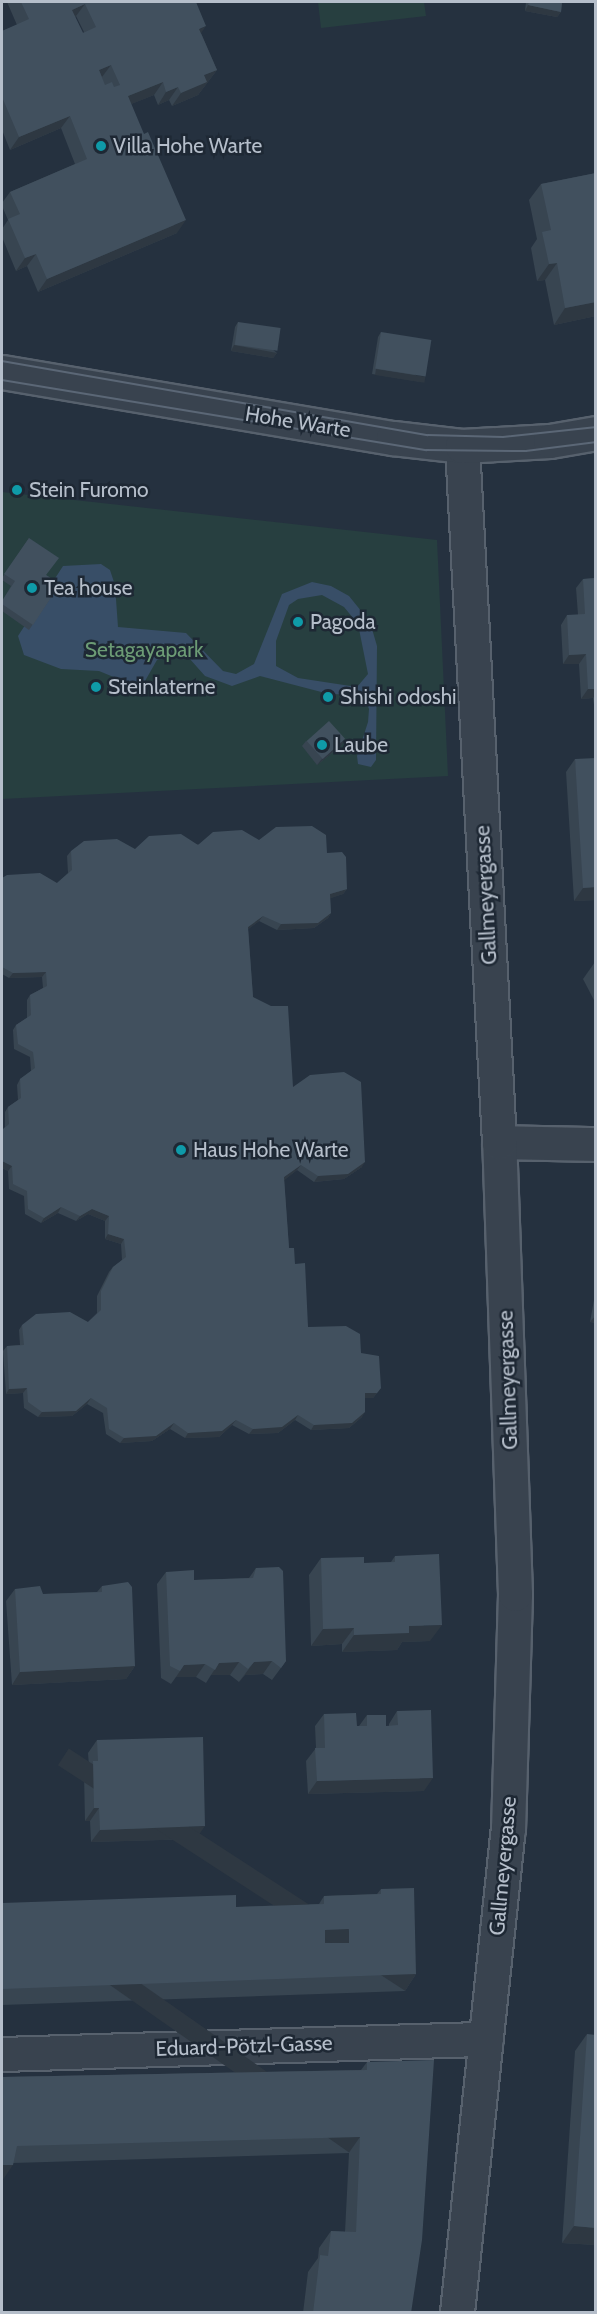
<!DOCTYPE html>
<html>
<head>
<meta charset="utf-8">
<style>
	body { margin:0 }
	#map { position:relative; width:597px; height:2314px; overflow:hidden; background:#25313f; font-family:Cabin,sans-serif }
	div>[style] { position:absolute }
	.green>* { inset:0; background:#273f40 }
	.water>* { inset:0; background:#384e67 }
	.roads { filter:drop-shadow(2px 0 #57616d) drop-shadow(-2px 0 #57616d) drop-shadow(0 2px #57616d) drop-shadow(0 -2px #57616d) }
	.minor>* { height:33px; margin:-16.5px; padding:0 16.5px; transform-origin:16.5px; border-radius:16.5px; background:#39434f }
	.tertiary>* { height:33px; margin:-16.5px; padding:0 16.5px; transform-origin:16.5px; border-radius:16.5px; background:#39434f }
	.tram>* { height:1.5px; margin:-0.75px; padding:0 0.75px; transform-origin:0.75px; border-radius:0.75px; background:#5b6776 }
	.wall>* { inset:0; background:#384551 }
	.shaded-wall>* { inset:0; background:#2e3842; transform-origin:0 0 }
	.building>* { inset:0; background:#41505e; transform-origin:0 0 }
	.dots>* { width:16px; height:16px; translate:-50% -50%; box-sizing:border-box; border:3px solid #1e2834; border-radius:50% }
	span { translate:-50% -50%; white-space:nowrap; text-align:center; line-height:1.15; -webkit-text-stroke:5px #1e2834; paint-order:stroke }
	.poi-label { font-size:21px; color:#b5beca }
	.left { translate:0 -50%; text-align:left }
	.street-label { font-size:21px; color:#b5beca }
	.park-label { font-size:21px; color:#6c9b75 }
	.frame { position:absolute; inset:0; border:3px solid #b5beca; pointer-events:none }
</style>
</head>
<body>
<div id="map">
	<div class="green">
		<i style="clip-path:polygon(318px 2px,424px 2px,426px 16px,321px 28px)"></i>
		<i style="clip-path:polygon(2px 492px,437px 540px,448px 776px,2px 799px)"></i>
	</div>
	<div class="water">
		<i style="clip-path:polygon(evenodd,101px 564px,110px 570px,115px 585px,118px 627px,186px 633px,223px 671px,236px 674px,254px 664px,282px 594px,312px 582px,331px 586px,349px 596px,370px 622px,377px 646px,376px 760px,371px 767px,358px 764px,357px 756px,368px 722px,369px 709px,363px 695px,329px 694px,260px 676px,232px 686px,205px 676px,189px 658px,178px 656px,157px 660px,145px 681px,133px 685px,99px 671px,61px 669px,24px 655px,18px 636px,63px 566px,101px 564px,322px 595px,344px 607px,358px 624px,368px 674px,357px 687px,298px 678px,276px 666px,276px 641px,289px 605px,298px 599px,322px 595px)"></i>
	</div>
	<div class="roads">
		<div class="minor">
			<i style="left:499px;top:1142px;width:97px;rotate:1.2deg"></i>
			<i style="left:2px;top:2054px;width:484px;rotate:-1.8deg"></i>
			<i style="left:457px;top:2312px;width:485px;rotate:-84deg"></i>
			<i style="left:508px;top:1830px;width:236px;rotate:-88.3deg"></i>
			<i style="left:515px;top:1594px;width:452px;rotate:-92deg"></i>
			<i style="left:499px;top:1142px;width:697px;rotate:-93.04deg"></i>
		</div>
		<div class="tertiary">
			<i style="left:2px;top:372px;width:397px;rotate:9.6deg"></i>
			<i style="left:393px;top:438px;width:69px;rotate:6.6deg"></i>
			<i style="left:462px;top:446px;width:88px;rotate:-3.3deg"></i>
			<i style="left:550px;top:441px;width:47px;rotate:-9.9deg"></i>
		</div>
	</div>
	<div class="tram">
		<i style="left:2px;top:361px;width:432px;rotate:9.9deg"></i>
		<i style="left:428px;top:435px;width:75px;rotate:1.5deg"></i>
		<i style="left:503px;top:437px;width:94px;rotate:-6.1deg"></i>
		<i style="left:2px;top:380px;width:430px;rotate:9.4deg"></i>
		<i style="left:426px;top:450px;width:100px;rotate:0.6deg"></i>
		<i style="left:526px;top:451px;width:71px;rotate:-7.3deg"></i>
	</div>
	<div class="wall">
		<i style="clip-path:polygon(evenodd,7px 2px,196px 2px,201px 33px,217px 70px,198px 95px,172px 106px,169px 100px,158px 105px,154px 95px,131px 104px,177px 233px,38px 292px,27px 266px,16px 271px,2px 237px,2px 229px,8px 220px,2px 206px,2px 203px,10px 192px,75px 164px,61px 128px,10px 150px,2px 130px,2px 31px,17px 25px,7px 2px,76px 16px,84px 32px,83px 33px,75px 17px,76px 16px)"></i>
		<i style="clip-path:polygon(526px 2px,562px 2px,561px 12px,557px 17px,525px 11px)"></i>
		<i style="clip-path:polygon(596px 173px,596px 316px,554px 325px,545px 280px,537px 281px,531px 248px,537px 239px,529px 200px,541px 184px)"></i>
		<i style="clip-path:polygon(238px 322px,277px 353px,273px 358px,231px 351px,235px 327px)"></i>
		<i style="clip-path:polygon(381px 332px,421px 382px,372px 374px,378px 337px)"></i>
		<i style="clip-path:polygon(29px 538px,46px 575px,60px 584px,29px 630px,2px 611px,2px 601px,11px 586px,2px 580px,2px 578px)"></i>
		<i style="clip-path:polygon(596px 578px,596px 705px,594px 705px,593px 698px,581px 699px,579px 664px,563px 664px,561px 625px,567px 615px,578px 615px,576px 588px,583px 579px)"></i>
		<i style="clip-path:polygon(306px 741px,342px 745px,317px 765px,302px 746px)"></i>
		<i style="clip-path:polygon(575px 759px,596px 900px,574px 901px,566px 772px)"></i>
		<i style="clip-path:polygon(259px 840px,327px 853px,347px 889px,343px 894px,330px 898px,331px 913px,328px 918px,314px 928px,277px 930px,259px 921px,248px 929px,253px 997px,293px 1087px,362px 1167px,344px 1179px,314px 1182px,297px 1170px,284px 1180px,289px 1248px,295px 1264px,308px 1327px,361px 1353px,381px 1388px,373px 1398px,365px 1398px,362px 1417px,349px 1428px,311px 1430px,295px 1420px,278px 1433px,249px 1434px,232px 1425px,219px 1437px,185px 1438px,170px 1429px,152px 1441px,120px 1443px,106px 1434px,103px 1413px,87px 1404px,72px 1416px,38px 1417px,24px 1408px,23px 1393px,6px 1394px,3px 1351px,7px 1346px,20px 1345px,19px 1330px,22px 1325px,88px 1322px,97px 1313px,97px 1296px,109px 1272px,113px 1267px,122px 1260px,121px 1244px,105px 1239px,105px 1221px,88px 1214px,76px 1221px,58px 1213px,41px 1223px,25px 1214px,24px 1196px,9px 1189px,8px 1171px,2px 1168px,2px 1130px,5px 1127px,5px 1112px,8px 1107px,18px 1100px,17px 1085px,20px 1079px,31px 1071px,30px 1057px,14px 1049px,13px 1030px,16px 1025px,27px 1018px,27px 1000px,30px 995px,43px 988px,42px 977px,9px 978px,2px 974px,2px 878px,57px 883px,68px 873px,67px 856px,71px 851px,135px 849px)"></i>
		<i style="clip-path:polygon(595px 962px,596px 962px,596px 1004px,583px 979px)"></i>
		<i style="clip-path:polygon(596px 1289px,596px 1323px,590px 1322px)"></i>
		<i style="clip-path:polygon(395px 1556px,430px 1641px,402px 1642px,397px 1650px,342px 1652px,342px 1644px,311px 1646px,309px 1575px,321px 1558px,364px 1563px,391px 1562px)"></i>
		<i style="clip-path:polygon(256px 1568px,286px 1661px,272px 1680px,263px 1674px,245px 1675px,239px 1682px,230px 1675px,211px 1675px,206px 1683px,196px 1677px,176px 1677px,171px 1684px,161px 1678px,157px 1584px,166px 1572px,194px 1580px,249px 1578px)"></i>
		<i style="clip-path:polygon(102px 1586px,135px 1666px,126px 1679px,12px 1685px,6px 1601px,15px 1589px,43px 1594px,97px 1592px)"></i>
		<i style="clip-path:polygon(397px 1711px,424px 1791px,308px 1794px,306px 1761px,316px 1748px,315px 1726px,324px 1714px,357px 1726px,359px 1726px,367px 1715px,386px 1726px,389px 1726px,389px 1724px)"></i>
		<i style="clip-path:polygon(97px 1740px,196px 1839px,91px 1842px,90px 1821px,85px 1821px,84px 1774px,89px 1767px,88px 1753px)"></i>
		<i style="clip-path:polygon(381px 1889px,416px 1974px,405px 1991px,2px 2005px,2px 1903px,236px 1907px,319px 1904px,324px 1896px,377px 1894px)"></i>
		<i style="clip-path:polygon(587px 2034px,596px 2245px,562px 2243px,575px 2051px)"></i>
		<i style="clip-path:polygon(367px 2062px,411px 2313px,303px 2313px,308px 2272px,318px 2258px,319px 2248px,331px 2231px,345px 2232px,349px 2153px,13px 2163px,2px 2077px,361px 2070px)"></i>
	</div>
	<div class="shaded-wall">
		<i style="clip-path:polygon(85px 4px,76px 16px,63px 22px,72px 10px)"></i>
		<i style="clip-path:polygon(528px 5px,561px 12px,557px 17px,525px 11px)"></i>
		<i style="clip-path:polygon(206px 26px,197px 39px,199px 29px)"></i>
		<i style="clip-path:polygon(111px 65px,102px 77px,99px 70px)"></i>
		<i style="clip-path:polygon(217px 70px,198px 95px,172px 106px,181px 93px,204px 75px)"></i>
		<i style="clip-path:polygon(163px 82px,154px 95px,119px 109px,128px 96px)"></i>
		<i style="clip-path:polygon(178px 87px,169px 100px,158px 105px,166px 92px)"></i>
		<i style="clip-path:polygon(70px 116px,61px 128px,10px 150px,19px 137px)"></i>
		<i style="clip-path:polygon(186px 220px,177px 233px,38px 292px,47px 279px)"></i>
		<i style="clip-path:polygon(36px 254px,27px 266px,16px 271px,25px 258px)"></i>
		<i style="clip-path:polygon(557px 263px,545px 280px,537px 281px,549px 264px)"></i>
		<i style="clip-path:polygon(596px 302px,596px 316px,554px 325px,565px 308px)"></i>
		<i style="clip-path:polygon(234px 345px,277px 353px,273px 358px,231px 351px)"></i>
		<i style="left:376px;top:369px;width:50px;height:6px;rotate:9deg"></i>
		<i style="clip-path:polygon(586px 654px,579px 664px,563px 664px,569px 655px)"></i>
		<i style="clip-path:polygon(588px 689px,596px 689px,596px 695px,593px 698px,581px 699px)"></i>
		<i style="clip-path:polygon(345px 739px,342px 745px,317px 765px,321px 760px)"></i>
		<i style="clip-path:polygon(596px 887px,596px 900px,574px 901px,583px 888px)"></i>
		<i style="clip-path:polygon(347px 889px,343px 894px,326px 900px,330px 894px)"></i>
		<i style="clip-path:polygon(331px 913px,328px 918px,314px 928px,277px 930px,281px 924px)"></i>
		<i style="clip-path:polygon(263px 916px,259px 921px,245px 932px,248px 927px)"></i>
		<i style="clip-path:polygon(46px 972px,42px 977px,9px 978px,13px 973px)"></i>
		<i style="clip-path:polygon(2px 1161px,12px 1166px,8px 1171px,2px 1168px)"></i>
		<i style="clip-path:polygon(365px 1162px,362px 1167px,344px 1179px,314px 1182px,318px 1176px)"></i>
		<i style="clip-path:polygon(301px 1165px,297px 1170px,281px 1183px,284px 1177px)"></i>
		<i style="clip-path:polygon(61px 1207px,58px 1213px,41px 1223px,44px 1218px)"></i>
		<i style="clip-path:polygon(92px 1209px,109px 1216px,105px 1221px,88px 1214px,76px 1221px,80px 1216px)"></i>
		<i style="clip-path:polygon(108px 1234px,124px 1239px,121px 1244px,105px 1239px)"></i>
		<i style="clip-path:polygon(596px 1315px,596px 1323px,590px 1322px)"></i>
		<i style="clip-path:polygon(27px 1388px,23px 1393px,6px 1394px,9px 1389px)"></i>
		<i style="clip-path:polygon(381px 1388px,373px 1398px,361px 1398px,365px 1393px)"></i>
		<i style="clip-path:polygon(91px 1398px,87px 1404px,72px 1416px,38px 1417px,42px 1412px)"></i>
		<i style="clip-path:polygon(365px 1412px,362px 1417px,349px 1428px,311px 1430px,314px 1425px)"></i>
		<i style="clip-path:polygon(298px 1415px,295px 1420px,278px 1433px,249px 1434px,253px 1429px)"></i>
		<i style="clip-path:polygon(236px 1420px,232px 1425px,219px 1437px,185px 1438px,188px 1433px)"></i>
		<i style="clip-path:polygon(174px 1423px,170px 1429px,152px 1441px,120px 1443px,124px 1438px)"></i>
		<i style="clip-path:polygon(442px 1625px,430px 1641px,402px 1642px,397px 1650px,342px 1652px,354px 1635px,409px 1626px)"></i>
		<i style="clip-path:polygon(354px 1628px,342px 1644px,311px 1646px,323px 1629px)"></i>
		<i style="clip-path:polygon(272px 1661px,263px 1674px,245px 1675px,239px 1682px,254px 1662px)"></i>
		<i style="clip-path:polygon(239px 1662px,230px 1675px,211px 1675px,219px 1663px)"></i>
		<i style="clip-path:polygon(205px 1664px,196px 1677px,176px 1677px,184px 1665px)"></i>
		<i style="clip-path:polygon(135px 1666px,126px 1679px,12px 1685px,20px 1672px)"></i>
		<i style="clip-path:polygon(433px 1778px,424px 1791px,308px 1794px,317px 1781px)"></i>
		<i style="clip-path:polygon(94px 1808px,99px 1808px,90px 1821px,85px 1821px)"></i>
		<i style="clip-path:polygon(205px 1826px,196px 1839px,91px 1842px,100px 1830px)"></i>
		<i style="clip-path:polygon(349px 1929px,337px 1946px,313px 1947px,325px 1930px)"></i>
		<i style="left:416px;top:1974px;width:20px;height:414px;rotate:123deg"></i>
		<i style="left:360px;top:2137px;width:19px;height:343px;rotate:125deg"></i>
		<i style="clip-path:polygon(2px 2165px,13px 2165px,2px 2181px)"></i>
		<i style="clip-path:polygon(574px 2226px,596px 2228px,596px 2245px,562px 2243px)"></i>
	</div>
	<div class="building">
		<i style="clip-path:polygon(evenodd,21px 2px,196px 2px,206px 26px,199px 29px,217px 70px,204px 75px,207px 82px,181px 93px,178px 87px,166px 92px,163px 82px,128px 96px,144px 134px,148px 132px,186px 220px,47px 279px,36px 254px,25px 258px,8px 219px,20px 214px,10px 192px,87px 159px,70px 116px,19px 137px,2px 97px,2px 31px,29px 19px,21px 2px,85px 4px,96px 27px,83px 33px,72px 10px,85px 4px,21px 2px,111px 65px,120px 85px,114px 87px,112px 82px,105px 85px,99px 70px,111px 65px)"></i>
		<i style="clip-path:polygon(529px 2px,562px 2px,561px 12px,528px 5px)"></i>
		<i style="clip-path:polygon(596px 173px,596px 302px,565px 308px,557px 263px,549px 264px,542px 232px,551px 230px,541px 184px)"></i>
		<i style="left:238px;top:322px;width:43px;height:23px;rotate:8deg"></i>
		<i style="left:381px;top:332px;width:51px;height:37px;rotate:9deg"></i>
		<i style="clip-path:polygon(29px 538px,59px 558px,46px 575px,60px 584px,33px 625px,2px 604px,2px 601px,15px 581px,4px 574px)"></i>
		<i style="clip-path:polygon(596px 578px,596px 689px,588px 689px,586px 654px,569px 655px,567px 615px,585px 614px,583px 579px)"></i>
		<i style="left:329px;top:721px;width:24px;height:30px;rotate:48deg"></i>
		<i style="clip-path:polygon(596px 758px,596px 887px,583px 888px,575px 759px)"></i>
		<i style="clip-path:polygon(312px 826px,326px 835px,327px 853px,342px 852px,346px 857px,347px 889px,330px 894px,331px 913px,318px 923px,281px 924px,263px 916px,248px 927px,253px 997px,271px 1006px,288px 1006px,293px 1087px,310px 1075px,344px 1072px,361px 1082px,365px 1162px,348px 1174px,318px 1176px,301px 1165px,284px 1177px,289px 1248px,294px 1248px,295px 1264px,305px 1263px,308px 1327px,346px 1326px,360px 1334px,361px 1353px,379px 1356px,381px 1388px,377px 1393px,365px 1393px,365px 1412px,352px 1423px,314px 1425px,298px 1415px,282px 1427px,253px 1429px,236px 1420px,222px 1431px,188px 1433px,174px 1423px,156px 1436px,124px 1438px,109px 1429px,107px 1408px,91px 1398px,76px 1411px,42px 1412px,28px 1402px,27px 1388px,9px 1389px,7px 1346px,24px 1345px,22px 1325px,36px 1314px,70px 1312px,88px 1322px,101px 1310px,101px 1291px,113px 1267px,126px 1257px,124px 1239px,108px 1234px,109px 1216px,92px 1209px,80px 1216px,61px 1207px,44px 1218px,28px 1209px,27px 1191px,13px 1184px,12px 1166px,2px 1161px,2px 1130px,9px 1124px,8px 1107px,21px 1098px,20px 1079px,35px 1068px,33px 1052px,18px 1044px,16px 1025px,31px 1015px,30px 995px,47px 986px,46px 972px,13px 973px,2px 967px,2px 878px,7px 875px,40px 873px,57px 883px,72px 870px,71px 851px,84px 841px,117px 839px,135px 849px,149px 836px,181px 834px,198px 845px,213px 832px,242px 830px,259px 840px,276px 827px)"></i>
		<i style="clip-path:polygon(439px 1554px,442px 1625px,409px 1626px,409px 1633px,354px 1635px,354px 1628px,323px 1629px,321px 1558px,364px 1557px,364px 1563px,395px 1562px,395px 1556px)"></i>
		<i style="clip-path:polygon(279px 1567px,283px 1571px,286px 1661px,281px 1668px,272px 1661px,254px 1662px,248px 1669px,239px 1662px,219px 1663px,215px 1670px,205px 1664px,184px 1665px,180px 1671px,170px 1666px,166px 1572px,194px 1570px,194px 1580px,253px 1578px,256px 1568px)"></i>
		<i style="clip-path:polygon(128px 1582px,132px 1587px,135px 1666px,20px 1672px,15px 1589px,40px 1586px,43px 1594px,102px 1592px,102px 1586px)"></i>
		<i style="clip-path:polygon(431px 1710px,433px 1778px,317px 1781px,315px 1748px,325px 1748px,324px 1714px,356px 1713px,357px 1726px,367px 1726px,367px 1715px,386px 1715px,386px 1726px,398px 1725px,397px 1711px)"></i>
		<i style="clip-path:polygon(203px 1737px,205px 1826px,100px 1830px,99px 1808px,94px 1808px,93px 1761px,98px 1761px,97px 1740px)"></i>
		<i style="clip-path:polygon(evenodd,414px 1888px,416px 1974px,2px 1989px,2px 1903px,236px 1895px,236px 1907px,324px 1904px,324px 1896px,381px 1894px,381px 1889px,414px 1888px,349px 1929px,349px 1943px,325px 1943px,325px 1930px,349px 1929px)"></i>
		<i style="clip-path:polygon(587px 2034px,596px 2035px,596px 2228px,574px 2226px)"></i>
		<i style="clip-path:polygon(434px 2060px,422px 2240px,411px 2313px,313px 2313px,320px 2255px,328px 2256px,331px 2231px,356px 2232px,360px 2137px,17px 2146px,13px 2165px,2px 2165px,2px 2077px,367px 2070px,367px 2062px)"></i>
	</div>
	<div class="dots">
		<i style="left:101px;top:146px;background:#0f9aa8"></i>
		<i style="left:17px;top:490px;background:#0f9aa8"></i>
		<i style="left:32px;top:588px;background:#0f9aa8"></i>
		<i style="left:298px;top:622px;background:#0f9aa8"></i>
		<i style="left:96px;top:687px;background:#0f9aa8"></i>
		<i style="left:328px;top:697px;background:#0f9aa8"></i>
		<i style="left:322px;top:745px;background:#0f9aa8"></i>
		<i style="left:181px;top:1150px;background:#0f9aa8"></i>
	</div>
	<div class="poi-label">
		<span class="left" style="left:113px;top:146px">Villa Hohe Warte</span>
		<span class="left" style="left:29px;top:490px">Stein Furomo</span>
		<span class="left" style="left:44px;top:588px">Tea house</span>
		<span class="left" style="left:310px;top:622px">Pagoda</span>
		<span class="left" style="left:108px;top:687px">Steinlaterne</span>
		<span class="left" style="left:340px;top:697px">Shishi odoshi</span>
		<span class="left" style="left:334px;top:745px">Laube</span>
		<span class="left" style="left:193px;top:1150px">Haus Hohe Warte</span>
	</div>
	<div class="street-label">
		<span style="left:298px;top:422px;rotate:9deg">Hohe Warte</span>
		<span style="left:486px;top:895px;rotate:-93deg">Gallmeyergasse</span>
		<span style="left:508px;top:1380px;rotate:-92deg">Gallmeyergasse</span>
		<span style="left:503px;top:1866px;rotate:-85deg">Gallmeyergasse</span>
		<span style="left:244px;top:2046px;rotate:-2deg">Eduard-Pötzl-Gasse</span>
	</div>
	<div class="park-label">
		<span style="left:144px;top:650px">Setagayapark</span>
	</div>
	<div class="frame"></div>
</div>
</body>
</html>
